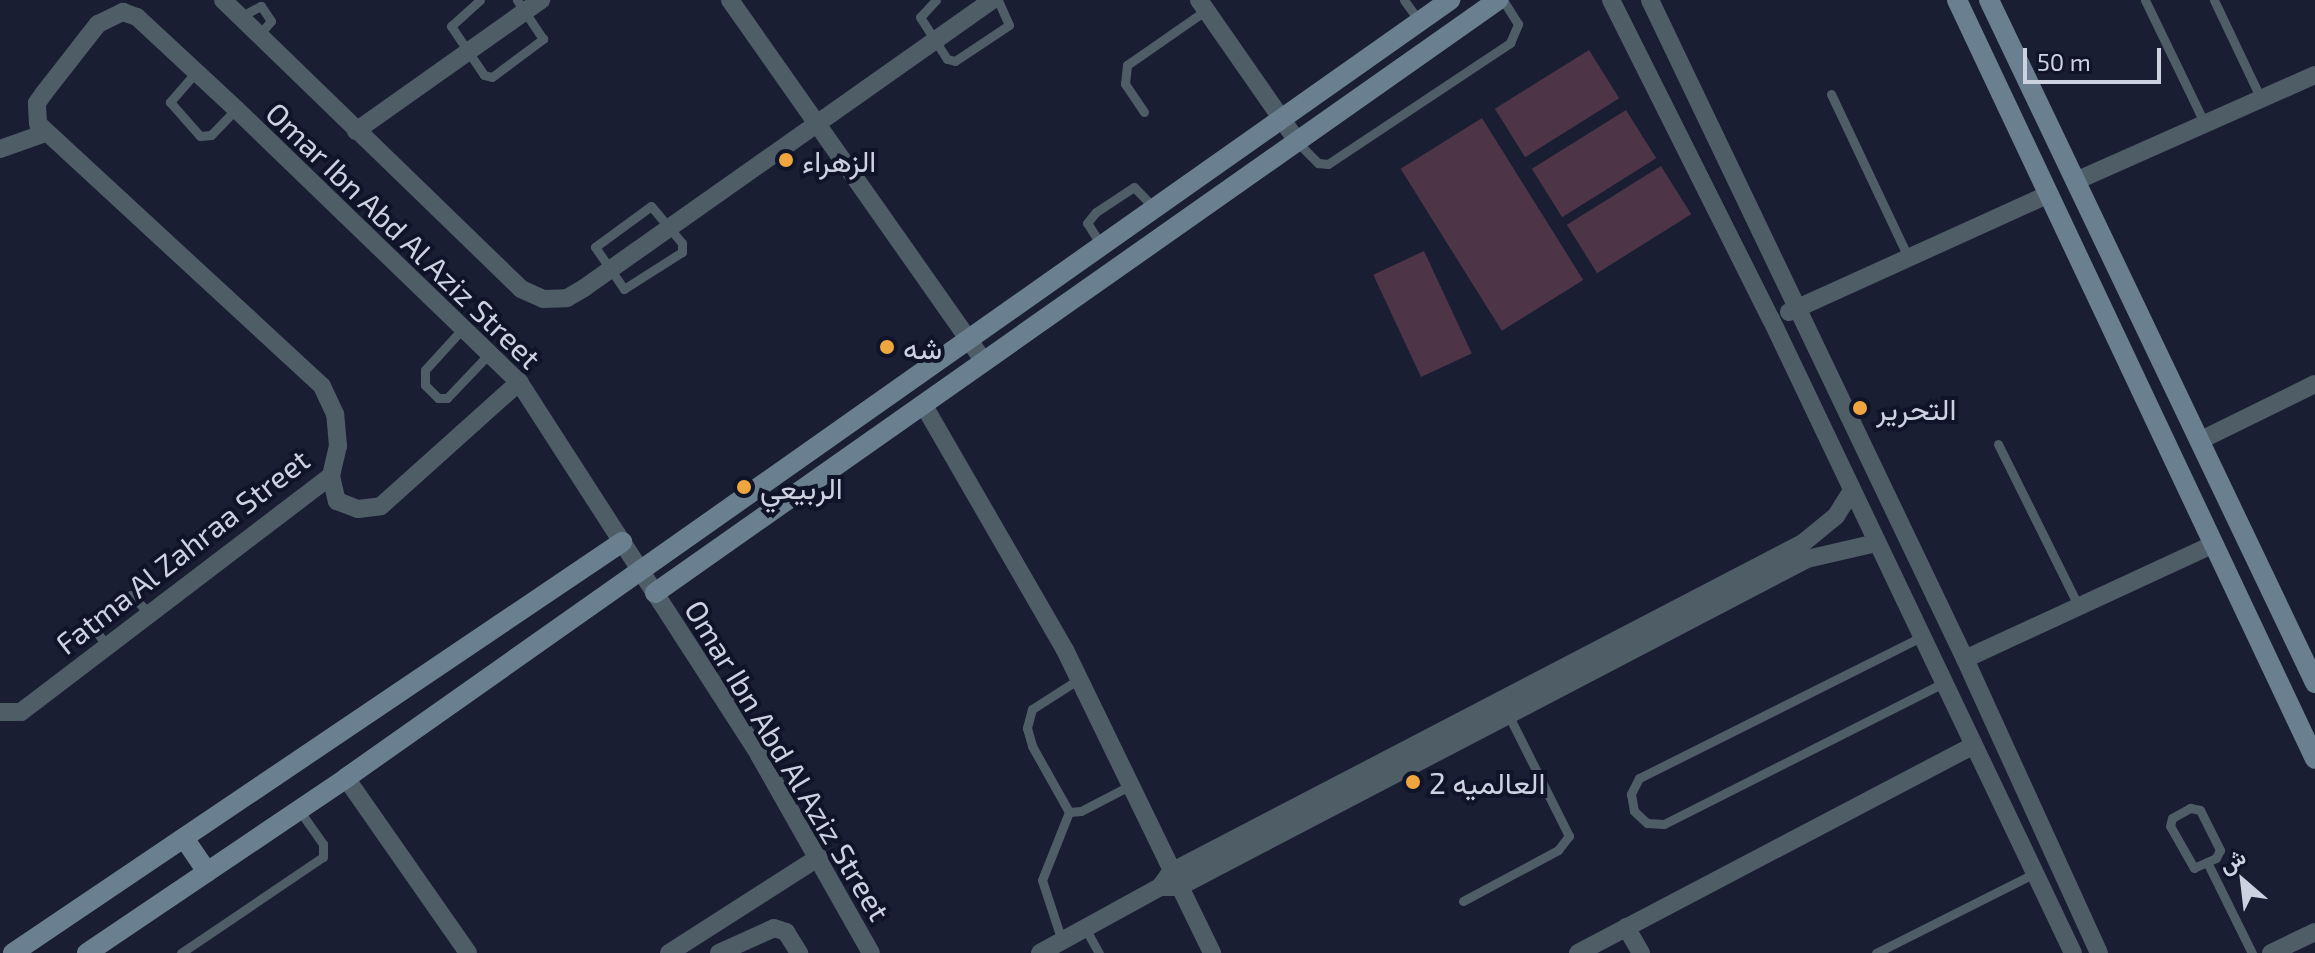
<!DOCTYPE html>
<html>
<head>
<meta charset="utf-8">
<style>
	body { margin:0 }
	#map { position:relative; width:2315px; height:953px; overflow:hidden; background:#191e33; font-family:"Exo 2",Vazirmatn,sans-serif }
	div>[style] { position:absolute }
	.green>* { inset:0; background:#4d3446; transform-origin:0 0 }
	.lane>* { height:9px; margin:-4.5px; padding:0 4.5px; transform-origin:4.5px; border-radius:4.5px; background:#4f5d67 }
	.street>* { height:18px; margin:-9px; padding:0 9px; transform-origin:9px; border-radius:9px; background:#4f5d67 }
	.secondary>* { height:20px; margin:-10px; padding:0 10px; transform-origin:10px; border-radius:10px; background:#6a8091 }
	.dots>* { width:22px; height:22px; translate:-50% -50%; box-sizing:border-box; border:4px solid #101429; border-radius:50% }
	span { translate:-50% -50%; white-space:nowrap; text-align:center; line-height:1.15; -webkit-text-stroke:8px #101429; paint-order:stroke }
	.poi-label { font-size:30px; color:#cdd2e0 }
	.left { translate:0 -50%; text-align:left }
	.street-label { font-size:30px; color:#cdd2e0 }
	.north { position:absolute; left:2203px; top:841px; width:80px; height:80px; -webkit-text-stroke:6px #101429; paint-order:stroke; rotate:332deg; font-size:22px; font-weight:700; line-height:32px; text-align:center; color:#cdd2e0 }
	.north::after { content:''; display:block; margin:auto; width:28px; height:36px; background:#cdd2e0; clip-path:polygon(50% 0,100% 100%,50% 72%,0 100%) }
	.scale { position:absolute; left:2023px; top:48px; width:138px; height:36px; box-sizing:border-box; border:4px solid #cdd2e0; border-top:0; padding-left:10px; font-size:24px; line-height:28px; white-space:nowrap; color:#cdd2e0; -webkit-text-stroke:6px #101429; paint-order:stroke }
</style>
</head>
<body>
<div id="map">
	<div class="green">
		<i style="left:1589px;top:50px;width:57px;height:111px;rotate:58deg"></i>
		<i style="left:1626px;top:110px;width:57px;height:111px;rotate:58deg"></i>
		<i style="left:1482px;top:118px;width:191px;height:96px;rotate:58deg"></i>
		<i style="left:1661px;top:166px;width:57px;height:111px;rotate:58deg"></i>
		<i style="left:1424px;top:251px;width:113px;height:56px;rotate:65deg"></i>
	</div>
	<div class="lane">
		<i style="left:480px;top:0;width:39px;rotate:138deg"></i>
		<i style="left:451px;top:26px;width:59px;rotate:56deg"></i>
		<i style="left:484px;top:75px;width:8px;rotate:14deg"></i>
		<i style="left:492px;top:77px;width:64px;rotate:-36.7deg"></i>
		<i style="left:543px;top:39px;width:47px;rotate:-123.7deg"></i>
		<i style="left:936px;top:0;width:23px;rotate:133deg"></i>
		<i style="left:920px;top:17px;width:50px;rotate:57.3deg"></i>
		<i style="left:947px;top:59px;width:8px;rotate:14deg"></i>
		<i style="left:955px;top:61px;width:65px;rotate:-33.7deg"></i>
		<i style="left:1009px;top:25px;width:27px;rotate:-114deg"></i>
		<i style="left:1404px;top:0;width:26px;rotate:54deg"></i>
		<i style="left:2145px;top:0;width:136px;rotate:64.2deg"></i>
		<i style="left:2214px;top:0;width:107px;rotate:64.6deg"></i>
		<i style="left:238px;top:18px;width:26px;rotate:-28deg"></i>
		<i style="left:261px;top:6px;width:18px;rotate:56deg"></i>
		<i style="left:271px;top:21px;width:18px;rotate:131deg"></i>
		<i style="left:196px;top:72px;width:40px;rotate:131deg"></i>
		<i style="left:170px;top:102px;width:45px;rotate:48.6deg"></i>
		<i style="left:200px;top:136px;width:11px;rotate:-5deg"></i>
		<i style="left:211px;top:135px;width:36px;rotate:-46deg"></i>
		<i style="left:1831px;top:94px;width:183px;rotate:64.7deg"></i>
		<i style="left:1144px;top:112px;width:34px;rotate:-124deg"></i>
		<i style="left:1125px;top:84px;width:19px;rotate:-84deg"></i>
		<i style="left:1127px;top:65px;width:96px;rotate:-34.8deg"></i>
		<i style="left:1297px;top:142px;width:30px;rotate:45deg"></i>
		<i style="left:1318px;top:163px;width:10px;rotate:6deg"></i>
		<i style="left:1328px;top:164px;width:219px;rotate:-33.6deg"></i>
		<i style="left:1510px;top:43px;width:21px;rotate:-67deg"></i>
		<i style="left:1518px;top:24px;width:28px;rotate:-122deg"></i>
		<i style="left:651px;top:206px;width:48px;rotate:50deg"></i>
		<i style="left:682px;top:243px;width:9px;rotate:90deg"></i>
		<i style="left:682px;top:252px;width:69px;rotate:147.5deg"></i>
		<i style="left:624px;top:289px;width:51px;rotate:-124.6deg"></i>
		<i style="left:595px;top:247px;width:69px;rotate:-36.2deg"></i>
		<i style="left:1101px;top:245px;width:26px;rotate:-122deg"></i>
		<i style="left:1087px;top:223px;width:14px;rotate:-51deg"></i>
		<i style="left:1096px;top:212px;width:45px;rotate:-33.3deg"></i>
		<i style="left:1134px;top:187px;width:29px;rotate:46deg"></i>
		<i style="left:465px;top:326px;width:59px;rotate:132.3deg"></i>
		<i style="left:425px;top:370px;width:15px;rotate:90deg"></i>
		<i style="left:425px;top:385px;width:18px;rotate:45deg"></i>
		<i style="left:438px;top:398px;width:9px"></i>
		<i style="left:447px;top:398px;width:64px;rotate:-46.3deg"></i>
		<i style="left:1998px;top:444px;width:182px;rotate:63.6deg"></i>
		<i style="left:1921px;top:637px;width:315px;rotate:153.4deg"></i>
		<i style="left:1639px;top:778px;width:18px;rotate:117deg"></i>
		<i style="left:1631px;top:794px;width:17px;rotate:80deg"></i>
		<i style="left:1634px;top:811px;width:18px;rotate:43deg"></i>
		<i style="left:1647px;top:823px;width:17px;rotate:3deg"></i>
		<i style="left:1664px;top:824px;width:313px;rotate:-26.8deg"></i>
		<i style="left:107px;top:646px;width:24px;rotate:-126deg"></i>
		<i style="left:93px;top:627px;width:41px;rotate:-45deg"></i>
		<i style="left:122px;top:598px;width:9px;rotate:-18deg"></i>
		<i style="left:131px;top:595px;width:28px;rotate:45deg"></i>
		<i style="left:1079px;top:679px;width:56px;rotate:147.4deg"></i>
		<i style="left:1032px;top:709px;width:20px;rotate:105deg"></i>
		<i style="left:1027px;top:728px;width:19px;rotate:74deg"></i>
		<i style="left:1032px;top:746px;width:76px;rotate:60.7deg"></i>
		<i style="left:1069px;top:812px;width:12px;rotate:-5deg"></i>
		<i style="left:1081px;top:811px;width:56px;rotate:-27.5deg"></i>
		<i style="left:2190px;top:808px;width:10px;rotate:11deg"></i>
		<i style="left:2200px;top:810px;width:45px;rotate:63.4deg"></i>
		<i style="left:2220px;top:850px;width:9px;rotate:117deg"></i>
		<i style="left:2216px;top:858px;width:24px;rotate:156deg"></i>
		<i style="left:2194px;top:868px;width:48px;rotate:-119.7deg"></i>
		<i style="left:2170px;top:826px;width:8px;rotate:-76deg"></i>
		<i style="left:2172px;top:818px;width:21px;rotate:-29deg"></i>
		<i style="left:2207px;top:862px;width:102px;rotate:63.7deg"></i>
		<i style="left:1463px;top:901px;width:108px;rotate:-28.2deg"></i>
		<i style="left:1558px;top:850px;width:18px;rotate:-52deg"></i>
		<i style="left:1569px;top:836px;width:136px;rotate:-116.6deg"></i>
		<i style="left:1085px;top:928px;width:29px;rotate:61deg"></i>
		<i style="left:1062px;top:941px;width:64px;rotate:-108.2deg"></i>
		<i style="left:1042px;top:880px;width:73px;rotate:-68.3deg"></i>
		<i style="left:181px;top:953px;width:171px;rotate:-34.1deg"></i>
		<i style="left:323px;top:857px;width:13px;rotate:-90deg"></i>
		<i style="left:323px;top:844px;width:42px;rotate:-125.2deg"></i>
		<i style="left:1876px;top:953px;width:178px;rotate:-26.7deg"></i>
	</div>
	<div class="street">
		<i style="left:223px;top:0;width:415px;rotate:44.1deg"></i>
		<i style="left:521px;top:289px;width:24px;rotate:24deg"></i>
		<i style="left:543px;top:299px;width:24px;rotate:-2deg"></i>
		<i style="left:567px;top:298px;width:20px;rotate:-30deg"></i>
		<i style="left:584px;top:288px;width:499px;rotate:-35.2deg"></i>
		<i style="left:730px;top:0;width:441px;rotate:54.9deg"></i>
		<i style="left:1199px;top:0;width:172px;rotate:55.2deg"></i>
		<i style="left:1611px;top:0;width:357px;rotate:63.4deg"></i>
		<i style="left:1771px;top:319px;width:702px;rotate:64.53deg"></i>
		<i style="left:1650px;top:0;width:730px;rotate:64.45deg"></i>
		<i style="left:1965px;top:659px;width:323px;rotate:65.5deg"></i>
		<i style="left:356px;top:131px;width:227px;rotate:-35.3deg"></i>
		<i style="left:0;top:149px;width:48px;rotate:-19.6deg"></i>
		<i style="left:2078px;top:180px;width:259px;rotate:-23.9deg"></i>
		<i style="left:1789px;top:312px;width:286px;rotate:-24.4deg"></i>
		<i style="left:923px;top:404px;width:284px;rotate:60deg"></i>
		<i style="left:1065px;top:650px;width:337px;rotate:64.1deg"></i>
		<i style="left:2201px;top:440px;width:127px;rotate:-26.2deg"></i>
		<i style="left:331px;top:476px;width:26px;rotate:77deg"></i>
		<i style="left:337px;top:501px;width:22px;rotate:21deg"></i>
		<i style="left:358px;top:509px;width:23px;rotate:-7deg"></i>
		<i style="left:381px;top:506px;width:186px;rotate:-41.9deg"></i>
		<i style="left:1965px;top:659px;width:274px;rotate:-24.8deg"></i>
		<i style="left:0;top:712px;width:21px"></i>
		<i style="left:21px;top:712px;width:390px;rotate:-37.3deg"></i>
		<i style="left:331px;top:476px;width:31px;rotate:-77deg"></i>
		<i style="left:338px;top:446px;width:32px;rotate:-95deg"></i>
		<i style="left:335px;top:414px;width:31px;rotate:-115deg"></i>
		<i style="left:322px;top:386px;width:386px;rotate:-137.3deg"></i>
		<i style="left:38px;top:124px;width:21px;rotate:-93deg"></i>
		<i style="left:37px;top:103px;width:12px;rotate:-55deg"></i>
		<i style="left:44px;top:93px;width:88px;rotate:-52deg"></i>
		<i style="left:98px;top:24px;width:28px;rotate:-26deg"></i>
		<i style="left:123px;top:12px;width:15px;rotate:20deg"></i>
		<i style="left:137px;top:17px;width:135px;rotate:42.9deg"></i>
		<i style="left:236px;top:109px;width:393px;rotate:44deg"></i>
		<i style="left:519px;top:382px;width:444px;rotate:57.2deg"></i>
		<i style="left:759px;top:755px;width:227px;rotate:60.5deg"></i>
		<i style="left:346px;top:778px;width:213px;rotate:55.1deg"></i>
		<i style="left:1160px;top:887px;width:19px"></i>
		<i style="left:1179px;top:887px;width:708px;rotate:-27.58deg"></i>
		<i style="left:1807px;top:559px;width:71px;rotate:-13.1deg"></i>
		<i style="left:1626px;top:927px;width:30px;rotate:60deg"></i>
		<i style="left:669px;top:953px;width:178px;rotate:-32.6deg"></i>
		<i style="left:719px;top:953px;width:60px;rotate:-24.4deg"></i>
		<i style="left:774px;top:928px;width:13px;rotate:18deg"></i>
		<i style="left:786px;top:932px;width:25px;rotate:58deg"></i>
		<i style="left:1040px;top:953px;width:137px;rotate:-28.8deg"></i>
		<i style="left:1160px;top:887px;width:19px;rotate:-54deg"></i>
		<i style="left:1171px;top:872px;width:713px;rotate:-27.5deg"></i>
		<i style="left:1803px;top:543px;width:43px;rotate:-39.3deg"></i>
		<i style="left:1836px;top:516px;width:28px;rotate:-58deg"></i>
		<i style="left:1578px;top:953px;width:446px;rotate:-27.7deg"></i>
		<i style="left:2271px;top:953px;width:49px;rotate:-25.5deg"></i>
	</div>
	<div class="secondary">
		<i style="left:1957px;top:0;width:839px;rotate:64.75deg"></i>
		<i style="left:1989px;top:0;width:757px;rotate:64.48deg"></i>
		<i style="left:655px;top:593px;width:1031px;rotate:-35.12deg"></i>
		<i style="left:184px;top:838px;width:41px;rotate:55.9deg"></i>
		<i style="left:13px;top:953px;width:735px;rotate:-34.01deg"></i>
		<i style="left:87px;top:953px;width:313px;rotate:-34deg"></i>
		<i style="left:346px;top:778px;width:1351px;rotate:-35.17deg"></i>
	</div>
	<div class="dots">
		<i style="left:786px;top:160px;background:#f0a63f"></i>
		<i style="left:887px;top:347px;background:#f0a63f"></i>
		<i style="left:1860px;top:408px;background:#f0a63f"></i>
		<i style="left:744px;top:487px;background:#f0a63f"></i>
		<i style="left:1413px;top:782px;background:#f0a63f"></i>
	</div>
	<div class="poi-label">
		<span class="left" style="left:802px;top:160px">الزهراء</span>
		<span class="left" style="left:903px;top:347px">شه</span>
		<span class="left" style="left:1876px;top:408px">التحرير</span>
		<span class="left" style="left:760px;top:487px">الربيعي</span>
		<span class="left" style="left:1429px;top:782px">العالميه 2</span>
	</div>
	<div class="street-label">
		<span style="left:404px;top:235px;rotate:44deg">Omar Ibn Abd Al Aziz Street</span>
		<span style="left:182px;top:551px;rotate:-38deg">Fatma Al Zahraa Street</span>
		<span style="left:788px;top:760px;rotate:59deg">Omar Ibn Abd Al Aziz Street</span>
	</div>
	<div class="north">ش</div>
	<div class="scale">50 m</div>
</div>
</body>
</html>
